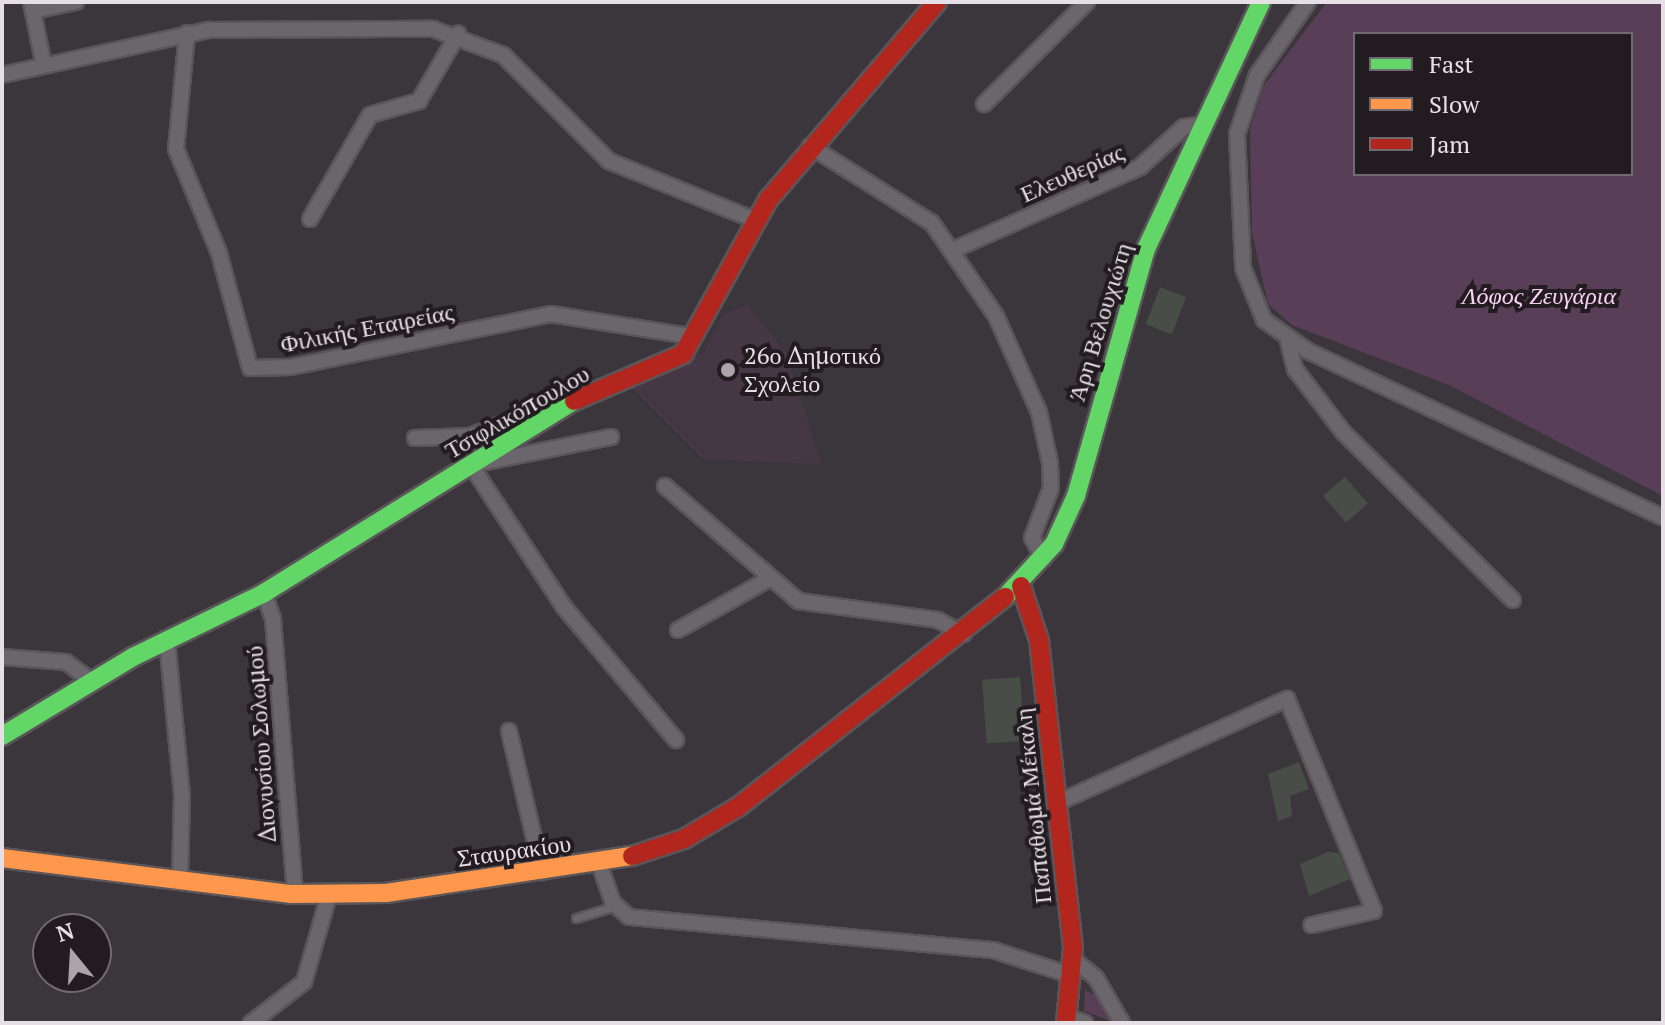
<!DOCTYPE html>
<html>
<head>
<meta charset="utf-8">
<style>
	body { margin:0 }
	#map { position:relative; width:1665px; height:1025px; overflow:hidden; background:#3b363b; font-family:"PT Serif",serif }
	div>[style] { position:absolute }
	.built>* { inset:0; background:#453744 }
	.green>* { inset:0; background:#593e58 }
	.building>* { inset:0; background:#484d47; transform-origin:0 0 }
	.roads { filter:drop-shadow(2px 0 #5a5559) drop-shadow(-2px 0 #5a5559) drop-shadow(0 2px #5a5559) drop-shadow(0 -2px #5a5559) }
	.lane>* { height:7px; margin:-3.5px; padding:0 3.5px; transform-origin:3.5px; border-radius:3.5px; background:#6b666b }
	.street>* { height:14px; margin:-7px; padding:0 7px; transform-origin:7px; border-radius:7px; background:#6b666b }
	.fast>* { height:18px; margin:-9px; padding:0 9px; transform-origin:9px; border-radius:9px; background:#63d668 }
	.slow>* { height:18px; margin:-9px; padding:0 9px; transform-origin:9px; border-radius:9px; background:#ff974d }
	.jam>* { height:18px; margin:-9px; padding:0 9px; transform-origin:9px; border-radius:9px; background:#b3261e }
	.dots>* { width:22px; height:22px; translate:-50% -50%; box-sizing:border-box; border:4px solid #221c21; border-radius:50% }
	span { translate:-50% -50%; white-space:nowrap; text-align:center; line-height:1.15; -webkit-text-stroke:8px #221c21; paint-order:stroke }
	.street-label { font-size:24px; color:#e7dfe6 }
	.park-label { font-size:24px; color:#f9d1f5; font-style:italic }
	.poi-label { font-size:24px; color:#e7dfe6 }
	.left { translate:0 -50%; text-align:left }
	.frame { position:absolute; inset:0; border:4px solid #e7dfe6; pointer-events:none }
	.legend { position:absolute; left:1353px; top:32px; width:280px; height:144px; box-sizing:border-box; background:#221c21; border:2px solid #716a70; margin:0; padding:10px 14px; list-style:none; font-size:24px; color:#e7dfe6 }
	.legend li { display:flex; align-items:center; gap:16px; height:40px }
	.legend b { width:40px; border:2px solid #716a70 }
	.north { position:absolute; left:32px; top:913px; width:80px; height:80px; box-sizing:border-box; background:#221c21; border:2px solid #716a70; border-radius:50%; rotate:342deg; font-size:22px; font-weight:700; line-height:32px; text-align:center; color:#e7dfe6 }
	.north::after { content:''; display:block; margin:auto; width:28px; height:36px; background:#aba4aa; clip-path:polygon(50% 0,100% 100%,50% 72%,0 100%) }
</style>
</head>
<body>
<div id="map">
	<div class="built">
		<i style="clip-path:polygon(747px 305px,787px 354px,821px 464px,703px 459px,630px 386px,704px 352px,723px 315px)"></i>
	</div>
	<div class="green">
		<i style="clip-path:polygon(evenodd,1327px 2px,1663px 2px,1663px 496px,1449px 385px,1292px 325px,1268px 304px,1252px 233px,1250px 129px,1264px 85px,1327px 2px,1355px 34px,1631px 34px,1631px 174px,1355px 174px,1355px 34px)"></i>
		<i style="clip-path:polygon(1085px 990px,1102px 999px,1116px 1023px,1084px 1011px)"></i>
	</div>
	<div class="building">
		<i style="left:1160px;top:287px;width:28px;height:40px;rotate:21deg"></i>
		<i style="left:1345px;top:477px;width:35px;height:29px;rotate:49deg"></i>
		<i style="left:1020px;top:677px;width:64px;height:38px;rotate:86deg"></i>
		<i style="clip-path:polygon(1299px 762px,1309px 789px,1290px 796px,1292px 816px,1278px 821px,1268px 774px)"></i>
		<i style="clip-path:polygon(1328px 852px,1339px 853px,1350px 879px,1309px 896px,1300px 864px)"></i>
	</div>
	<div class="roads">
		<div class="lane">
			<i style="left:576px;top:918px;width:41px;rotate:-17.1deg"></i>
		</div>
		<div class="street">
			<i style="left:31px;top:2px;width:65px;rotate:78.5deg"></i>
			<i style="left:1308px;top:2px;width:89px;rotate:124.9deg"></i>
			<i style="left:1257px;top:75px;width:62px;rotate:108.7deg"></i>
			<i style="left:1237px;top:134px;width:134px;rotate:87.4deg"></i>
			<i style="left:1243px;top:268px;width:56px;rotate:68deg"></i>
			<i style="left:1264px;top:320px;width:54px;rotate:35.2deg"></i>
			<i style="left:1308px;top:351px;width:392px;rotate:25.1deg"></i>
			<i style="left:33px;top:11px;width:44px;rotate:-11.8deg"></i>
			<i style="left:187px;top:33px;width:117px;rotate:95.4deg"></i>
			<i style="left:176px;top:149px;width:113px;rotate:67.5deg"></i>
			<i style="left:219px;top:253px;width:119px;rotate:74.9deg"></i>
			<i style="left:250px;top:368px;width:41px;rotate:-1.4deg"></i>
			<i style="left:291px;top:367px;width:265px;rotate:-11.5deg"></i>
			<i style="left:551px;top:314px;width:145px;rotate:9.1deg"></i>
			<i style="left:2px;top:75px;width:212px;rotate:-12.3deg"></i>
			<i style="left:209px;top:30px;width:224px;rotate:-0.3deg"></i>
			<i style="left:433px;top:29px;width:75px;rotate:20.4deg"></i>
			<i style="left:503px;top:55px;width:150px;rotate:45deg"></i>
			<i style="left:609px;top:161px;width:157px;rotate:22.1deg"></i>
			<i style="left:984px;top:104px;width:145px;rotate:-44.7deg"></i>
			<i style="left:810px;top:146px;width:144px;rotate:32.3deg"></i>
			<i style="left:932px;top:223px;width:113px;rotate:55.5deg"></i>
			<i style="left:996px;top:316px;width:105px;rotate:65.9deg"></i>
			<i style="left:1039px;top:412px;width:52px;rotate:77.8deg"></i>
			<i style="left:1050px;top:463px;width:25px;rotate:88deg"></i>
			<i style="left:1051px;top:488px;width:53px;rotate:110.8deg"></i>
			<i style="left:1032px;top:538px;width:24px;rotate:60deg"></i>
			<i style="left:310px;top:219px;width:120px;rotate:-60deg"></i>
			<i style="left:370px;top:115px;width:51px;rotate:-15.9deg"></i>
			<i style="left:419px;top:101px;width:78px;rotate:-59.8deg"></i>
			<i style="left:953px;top:250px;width:205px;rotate:-23.9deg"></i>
			<i style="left:1140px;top:167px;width:59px;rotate:-42.3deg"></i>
			<i style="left:1184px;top:127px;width:14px;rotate:-8deg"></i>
			<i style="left:1288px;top:341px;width:29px;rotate:76deg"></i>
			<i style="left:1295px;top:369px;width:79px;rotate:52.7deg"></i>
			<i style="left:1343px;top:432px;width:239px;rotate:44.7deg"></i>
			<i style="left:415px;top:438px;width:55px;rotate:-2.1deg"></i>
			<i style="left:470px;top:436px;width:105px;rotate:-21.2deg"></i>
			<i style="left:471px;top:465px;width:170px;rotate:56.8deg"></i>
			<i style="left:564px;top:607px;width:174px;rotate:49.9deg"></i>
			<i style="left:471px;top:465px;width:143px;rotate:-11.3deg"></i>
			<i style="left:665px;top:486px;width:176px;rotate:40.8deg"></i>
			<i style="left:798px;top:601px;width:141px;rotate:7.7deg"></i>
			<i style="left:938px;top:620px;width:29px;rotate:29deg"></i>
			<i style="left:264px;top:593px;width:28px;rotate:71deg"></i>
			<i style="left:273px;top:619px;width:276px;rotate:85.4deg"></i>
			<i style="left:678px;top:630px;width:104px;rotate:-29.3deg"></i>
			<i style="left:167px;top:640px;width:156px;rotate:84.5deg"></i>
			<i style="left:182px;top:795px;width:84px;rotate:91.4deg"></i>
			<i style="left:2px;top:657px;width:64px;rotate:4.5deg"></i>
			<i style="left:66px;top:662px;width:31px;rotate:37deg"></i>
			<i style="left:509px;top:731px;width:145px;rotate:76.8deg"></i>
			<i style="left:1055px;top:804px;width:255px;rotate:-24.4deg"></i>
			<i style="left:1287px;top:699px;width:229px;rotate:67.7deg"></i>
			<i style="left:1374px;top:911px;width:64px;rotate:167.3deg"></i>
			<i style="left:599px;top:863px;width:42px;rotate:70.7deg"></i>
			<i style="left:613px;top:903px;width:21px;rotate:41deg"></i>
			<i style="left:629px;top:917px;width:365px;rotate:5.2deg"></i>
			<i style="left:993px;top:950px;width:84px;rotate:18deg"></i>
			<i style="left:1074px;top:960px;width:28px;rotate:39deg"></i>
			<i style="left:1096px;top:978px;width:52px;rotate:60deg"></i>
			<i style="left:1068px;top:1017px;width:18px;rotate:19deg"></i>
			<i style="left:251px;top:1023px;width:67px;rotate:-37.7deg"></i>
			<i style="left:304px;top:982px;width:91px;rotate:-74deg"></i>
		</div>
		<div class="fast">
			<i style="left:1005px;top:597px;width:72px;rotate:-47.2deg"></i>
			<i style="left:1054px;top:544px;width:53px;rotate:-65.4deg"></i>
			<i style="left:1076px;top:496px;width:257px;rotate:-74.2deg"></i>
			<i style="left:1146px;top:249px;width:272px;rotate:-65deg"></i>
			<i style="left:2px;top:736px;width:153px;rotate:-31.1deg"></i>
			<i style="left:133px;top:657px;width:146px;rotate:-26deg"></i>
			<i style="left:264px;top:593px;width:365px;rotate:-31.8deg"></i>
		</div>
		<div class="slow">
			<i style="left:2px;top:858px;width:292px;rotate:7.1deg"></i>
			<i style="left:292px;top:894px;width:94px;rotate:-0.6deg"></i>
			<i style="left:386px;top:893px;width:249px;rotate:-8.6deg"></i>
		</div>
		<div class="jam">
			<i style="left:574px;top:401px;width:119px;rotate:-23.3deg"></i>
			<i style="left:683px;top:354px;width:176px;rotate:-61.1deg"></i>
			<i style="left:768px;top:200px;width:260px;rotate:-49.5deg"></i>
			<i style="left:1021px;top:586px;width:57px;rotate:71.6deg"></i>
			<i style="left:1039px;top:640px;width:309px;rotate:83.7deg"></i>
			<i style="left:1073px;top:947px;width:76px;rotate:95.3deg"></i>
			<i style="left:632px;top:856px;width:55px;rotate:-18.1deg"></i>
			<i style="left:684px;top:839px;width:63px;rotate:-30.7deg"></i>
			<i style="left:738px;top:807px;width:340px;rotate:-38.2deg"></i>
		</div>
	</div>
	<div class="dots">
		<i style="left:728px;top:370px;background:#aba4aa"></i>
	</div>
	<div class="street-label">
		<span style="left:1072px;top:173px;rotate:-24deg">Ελευθερίας</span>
		<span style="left:1100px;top:322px;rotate:-73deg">Άρη Βελουχιώτη</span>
		<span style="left:367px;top:328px;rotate:-11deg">Φιλικής Εταιρείας</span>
		<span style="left:517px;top:412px;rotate:-30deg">Τσιφλικόπουλου</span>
		<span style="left:261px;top:744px;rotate:-94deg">Διονυσίου Σολωμού</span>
		<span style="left:1033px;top:806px;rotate:-96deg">Παπαθωμά Μέκαλη</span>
		<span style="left:514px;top:851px;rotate:-8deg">Σταυρακίου</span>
	</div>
	<div class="park-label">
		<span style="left:1539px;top:296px">Λόφος Ζευγάρια</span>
	</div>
	<div class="poi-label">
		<span class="left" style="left:744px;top:370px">26ο Δημοτικό<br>Σχολείο</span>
	</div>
	<div class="frame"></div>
	<ul class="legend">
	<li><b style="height:10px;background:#63d668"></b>Fast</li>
	<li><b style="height:10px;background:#ff974d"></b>Slow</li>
	<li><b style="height:10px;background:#b3261e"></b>Jam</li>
	</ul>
	<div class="north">N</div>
</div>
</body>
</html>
